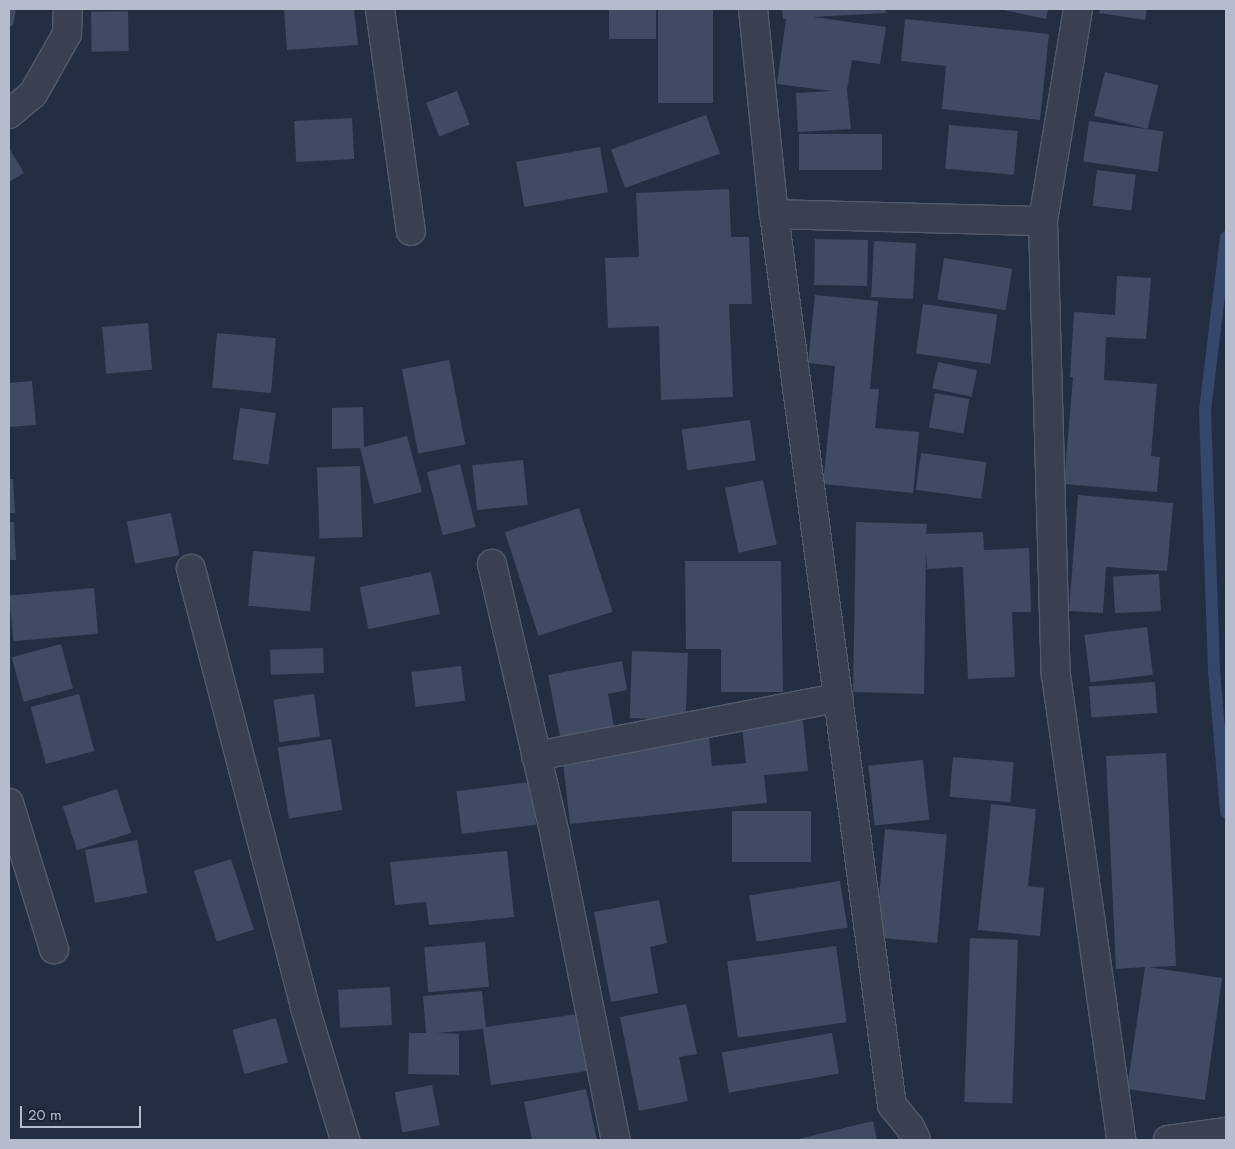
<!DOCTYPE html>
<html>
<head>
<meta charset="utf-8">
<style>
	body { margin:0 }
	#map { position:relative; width:1235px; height:1149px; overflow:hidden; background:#232e43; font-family:Jost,sans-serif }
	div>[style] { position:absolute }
	.stream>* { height:12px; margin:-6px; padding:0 6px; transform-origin:6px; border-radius:6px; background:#35476b }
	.building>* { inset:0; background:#404a63; transform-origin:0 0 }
	.roads { filter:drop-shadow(1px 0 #535b6d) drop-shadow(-1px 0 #535b6d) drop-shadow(0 1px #535b6d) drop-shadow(0 -1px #535b6d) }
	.minor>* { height:28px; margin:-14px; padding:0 14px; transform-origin:14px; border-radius:14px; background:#384052 }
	span { translate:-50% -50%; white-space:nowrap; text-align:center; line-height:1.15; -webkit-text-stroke:5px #1c2538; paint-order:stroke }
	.frame { position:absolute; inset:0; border:10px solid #b5bccd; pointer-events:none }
	.scale { position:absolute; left:20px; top:1106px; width:121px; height:22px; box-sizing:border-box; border:2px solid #b5bccd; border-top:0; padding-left:6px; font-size:15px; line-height:18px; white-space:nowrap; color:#b5bccd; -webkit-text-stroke:4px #1c2538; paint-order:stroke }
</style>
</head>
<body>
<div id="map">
	<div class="stream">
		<i style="left:1226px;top:237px;width:175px;rotate:96.9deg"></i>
		<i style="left:1205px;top:411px;width:260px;rotate:88deg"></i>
		<i style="left:1214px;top:671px;width:142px;rotate:85.1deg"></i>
	</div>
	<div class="building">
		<i style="clip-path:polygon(9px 9px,16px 9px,13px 26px,9px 26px)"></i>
		<i style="clip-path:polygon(284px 9px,354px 9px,358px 45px,287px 50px)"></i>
		<i style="left:609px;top:9px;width:47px;height:30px"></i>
		<i style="left:658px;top:9px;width:55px;height:94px"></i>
		<i style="clip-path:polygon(782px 9px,885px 9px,886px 13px,813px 17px,886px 27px,880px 64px,852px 60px,847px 90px,851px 129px,798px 132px,796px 93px,832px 91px,777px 84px,786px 19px,783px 19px)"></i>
		<i style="clip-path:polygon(999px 9px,1048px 9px,1046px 19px)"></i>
		<i style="clip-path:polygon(1100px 9px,1147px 9px,1145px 20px,1099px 13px)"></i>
		<i style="left:128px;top:11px;width:40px;height:37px;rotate:89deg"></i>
		<i style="clip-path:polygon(905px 19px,1049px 34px,1040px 120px,942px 109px,946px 66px,901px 61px)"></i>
		<i style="left:1105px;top:72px;width:55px;height:45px;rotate:14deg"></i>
		<i style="left:457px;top:91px;width:36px;height:33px;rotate:69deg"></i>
		<i style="left:706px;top:115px;width:41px;height:101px;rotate:70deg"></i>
		<i style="left:352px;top:118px;width:41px;height:58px;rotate:87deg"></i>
		<i style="left:1089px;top:121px;width:75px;height:41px;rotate:8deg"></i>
		<i style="left:949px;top:125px;width:69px;height:44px;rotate:5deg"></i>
		<i style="left:799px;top:134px;width:83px;height:36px"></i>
		<i style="left:600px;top:147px;width:46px;height:85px;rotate:80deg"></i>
		<i style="clip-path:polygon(9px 148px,24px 173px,9px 182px)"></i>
		<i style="left:1097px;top:170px;width:39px;height:36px;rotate:7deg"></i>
		<i style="clip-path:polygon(729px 189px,731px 237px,749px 237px,752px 304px,729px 304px,733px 397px,661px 400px,659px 326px,608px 328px,605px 258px,639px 257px,636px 193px)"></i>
		<i style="left:815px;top:239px;width:53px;height:46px;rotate:1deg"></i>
		<i style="left:874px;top:241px;width:42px;height:56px;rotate:3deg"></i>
		<i style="left:944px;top:258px;width:69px;height:42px;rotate:9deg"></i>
		<i style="clip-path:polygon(1117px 276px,1151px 278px,1146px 339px,1106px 337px,1104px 380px,1157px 384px,1151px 456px,1160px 457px,1157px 492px,1064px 484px,1073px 377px,1070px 377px,1074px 312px,1115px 315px)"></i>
		<i style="clip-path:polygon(815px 295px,878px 301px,870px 389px,879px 389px,875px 428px,919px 432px,913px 493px,823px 484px,835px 366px,808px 363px)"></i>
		<i style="left:923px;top:304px;width:75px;height:50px;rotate:8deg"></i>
		<i style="left:148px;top:323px;width:47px;height:46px;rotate:85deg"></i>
		<i style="left:217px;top:333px;width:59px;height:55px;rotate:5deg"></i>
		<i style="left:449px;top:360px;width:86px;height:48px;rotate:79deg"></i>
		<i style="left:938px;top:362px;width:40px;height:27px;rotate:12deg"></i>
		<i style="clip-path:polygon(32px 381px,36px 425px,9px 427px,9px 383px)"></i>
		<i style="left:935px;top:393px;width:35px;height:35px;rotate:10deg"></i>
		<i style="clip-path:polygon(363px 407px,364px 447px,407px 436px,422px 492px,374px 504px,360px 448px,332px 449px,332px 408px)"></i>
		<i style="left:240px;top:408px;width:36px;height:52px;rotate:8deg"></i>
		<i style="left:750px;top:420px;width:41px;height:69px;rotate:82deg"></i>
		<i style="left:921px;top:453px;width:66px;height:37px;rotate:8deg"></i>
		<i style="left:523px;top:460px;width:45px;height:51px;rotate:84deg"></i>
		<i style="left:460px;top:464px;width:65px;height:34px;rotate:76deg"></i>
		<i style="left:360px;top:466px;width:71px;height:43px;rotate:88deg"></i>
		<i style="clip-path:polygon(9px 479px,13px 479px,15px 513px,9px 513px)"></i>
		<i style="left:763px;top:480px;width:66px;height:39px;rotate:78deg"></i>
		<i style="clip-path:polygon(1078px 495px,1173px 503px,1167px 571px,1106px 567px,1103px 613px,1069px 611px)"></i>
		<i style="left:579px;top:508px;width:109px;height:78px;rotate:72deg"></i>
		<i style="left:171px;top:513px;width:43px;height:45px;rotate:79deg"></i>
		<i style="clip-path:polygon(9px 522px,14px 522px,16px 560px,9px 560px)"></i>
		<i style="clip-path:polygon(856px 522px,927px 524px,926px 534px,983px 532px,984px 550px,1029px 548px,1031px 612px,1012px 612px,1015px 677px,968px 679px,963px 567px,927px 569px,926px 552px,924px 694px,853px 692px)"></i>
		<i style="left:253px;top:551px;width:62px;height:55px;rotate:5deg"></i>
		<i style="clip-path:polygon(685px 561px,781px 561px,783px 692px,721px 692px,721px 649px,686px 649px)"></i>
		<i style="left:431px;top:572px;width:43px;height:73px;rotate:78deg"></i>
		<i style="left:1159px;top:574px;width:37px;height:46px;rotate:87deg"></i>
		<i style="left:94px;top:588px;width:46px;height:85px;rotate:85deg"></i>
		<i style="left:1147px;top:627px;width:48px;height:63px;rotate:83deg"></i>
		<i style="left:61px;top:644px;width:46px;height:51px;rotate:75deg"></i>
		<i style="left:323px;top:648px;width:25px;height:53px;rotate:88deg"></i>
		<i style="left:632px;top:651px;width:56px;height:67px;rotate:2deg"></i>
		<i style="clip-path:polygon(622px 661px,627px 690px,608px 694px,615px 732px,561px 742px,548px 675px)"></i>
		<i style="left:461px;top:666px;width:35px;height:50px;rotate:83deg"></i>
		<i style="left:1155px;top:682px;width:31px;height:66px;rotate:86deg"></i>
		<i style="left:79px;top:694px;width:59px;height:50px;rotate:75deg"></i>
		<i style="left:314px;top:694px;width:43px;height:41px;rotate:82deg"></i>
		<i style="clip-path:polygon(802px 712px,808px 771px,764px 775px,767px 803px,570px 824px,562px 753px,709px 738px,712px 766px,746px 763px,741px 718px)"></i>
		<i style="left:331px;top:739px;width:72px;height:54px;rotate:81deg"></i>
		<i style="clip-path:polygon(1166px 753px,1176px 966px,1148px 967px,1222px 978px,1205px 1100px,1127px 1089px,1145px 967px,1116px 969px,1106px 756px)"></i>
		<i style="left:953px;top:757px;width:61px;height:40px;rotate:5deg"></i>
		<i style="left:923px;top:760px;width:60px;height:55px;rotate:84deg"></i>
		<i style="left:531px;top:782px;width:43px;height:75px;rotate:83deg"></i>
		<i style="left:117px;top:789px;width:46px;height:57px;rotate:72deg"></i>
		<i style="clip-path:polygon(991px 804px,1036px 809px,1028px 886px,1044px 888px,1040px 936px,978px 930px)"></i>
		<i style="left:732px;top:811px;width:79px;height:51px"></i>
		<i style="left:885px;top:829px;width:62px;height:109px;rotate:5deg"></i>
		<i style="left:137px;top:840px;width:54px;height:53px;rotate:79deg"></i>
		<i style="clip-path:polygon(507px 851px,514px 917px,429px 925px,426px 902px,395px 905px,390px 862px)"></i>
		<i style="left:231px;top:859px;width:74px;height:39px;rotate:72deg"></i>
		<i style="left:840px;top:881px;width:47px;height:92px;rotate:81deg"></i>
		<i style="clip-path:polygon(659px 900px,667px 943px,650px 947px,658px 993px,611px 1002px,594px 912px)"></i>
		<i style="left:970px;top:938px;width:48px;height:164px;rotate:2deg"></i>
		<i style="left:485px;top:942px;width:45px;height:61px;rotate:85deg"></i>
		<i style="left:836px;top:946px;width:77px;height:110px;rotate:82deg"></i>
		<i style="left:390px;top:987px;width:38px;height:52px;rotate:87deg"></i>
		<i style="clip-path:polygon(482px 991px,486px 1027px,578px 1014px,587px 1071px,491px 1085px,483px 1029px,437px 1033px,459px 1034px,459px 1075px,408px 1074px,409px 1033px,426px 1033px,423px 996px)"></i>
		<i style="clip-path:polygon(686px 1004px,697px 1054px,679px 1057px,688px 1101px,639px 1111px,620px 1017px)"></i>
		<i style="left:276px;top:1018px;width:46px;height:45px;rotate:75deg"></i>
		<i style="left:832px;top:1033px;width:41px;height:112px;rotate:80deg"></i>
		<i style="left:432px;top:1085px;width:41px;height:38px;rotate:79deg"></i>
		<i style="clip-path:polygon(586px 1089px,597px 1140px,532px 1140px,524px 1102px)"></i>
		<i style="clip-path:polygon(873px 1121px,877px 1140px,794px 1140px)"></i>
	</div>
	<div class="roads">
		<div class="minor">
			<i style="left:380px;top:9px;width:224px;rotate:82.1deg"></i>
			<i style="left:753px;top:9px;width:206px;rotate:84.2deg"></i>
			<i style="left:774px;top:214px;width:899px;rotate:82.46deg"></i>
			<i style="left:892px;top:1105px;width:28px;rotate:51deg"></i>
			<i style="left:910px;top:1127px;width:14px;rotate:65deg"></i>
			<i style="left:1078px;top:9px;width:215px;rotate:99.4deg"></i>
			<i style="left:1043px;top:221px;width:454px;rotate:88.4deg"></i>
			<i style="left:1056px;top:675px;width:470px;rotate:82deg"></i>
			<i style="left:9px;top:114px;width:31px;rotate:-40deg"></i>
			<i style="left:33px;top:94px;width:69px;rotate:-60.5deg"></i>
			<i style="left:67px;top:34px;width:25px;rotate:-88deg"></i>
			<i style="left:774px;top:214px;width:269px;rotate:1.5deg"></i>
			<i style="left:492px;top:564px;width:274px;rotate:76.9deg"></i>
			<i style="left:554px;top:831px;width:315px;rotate:78.7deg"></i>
			<i style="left:191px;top:569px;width:454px;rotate:75.4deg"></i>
			<i style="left:305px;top:1008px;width:138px;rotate:73.1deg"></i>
			<i style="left:536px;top:756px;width:308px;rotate:-10.9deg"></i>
			<i style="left:9px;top:803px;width:153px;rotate:72.9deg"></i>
			<i style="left:1168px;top:1140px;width:59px;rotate:-7.9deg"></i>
		</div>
	</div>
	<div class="frame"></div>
	<div class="scale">20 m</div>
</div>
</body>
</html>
